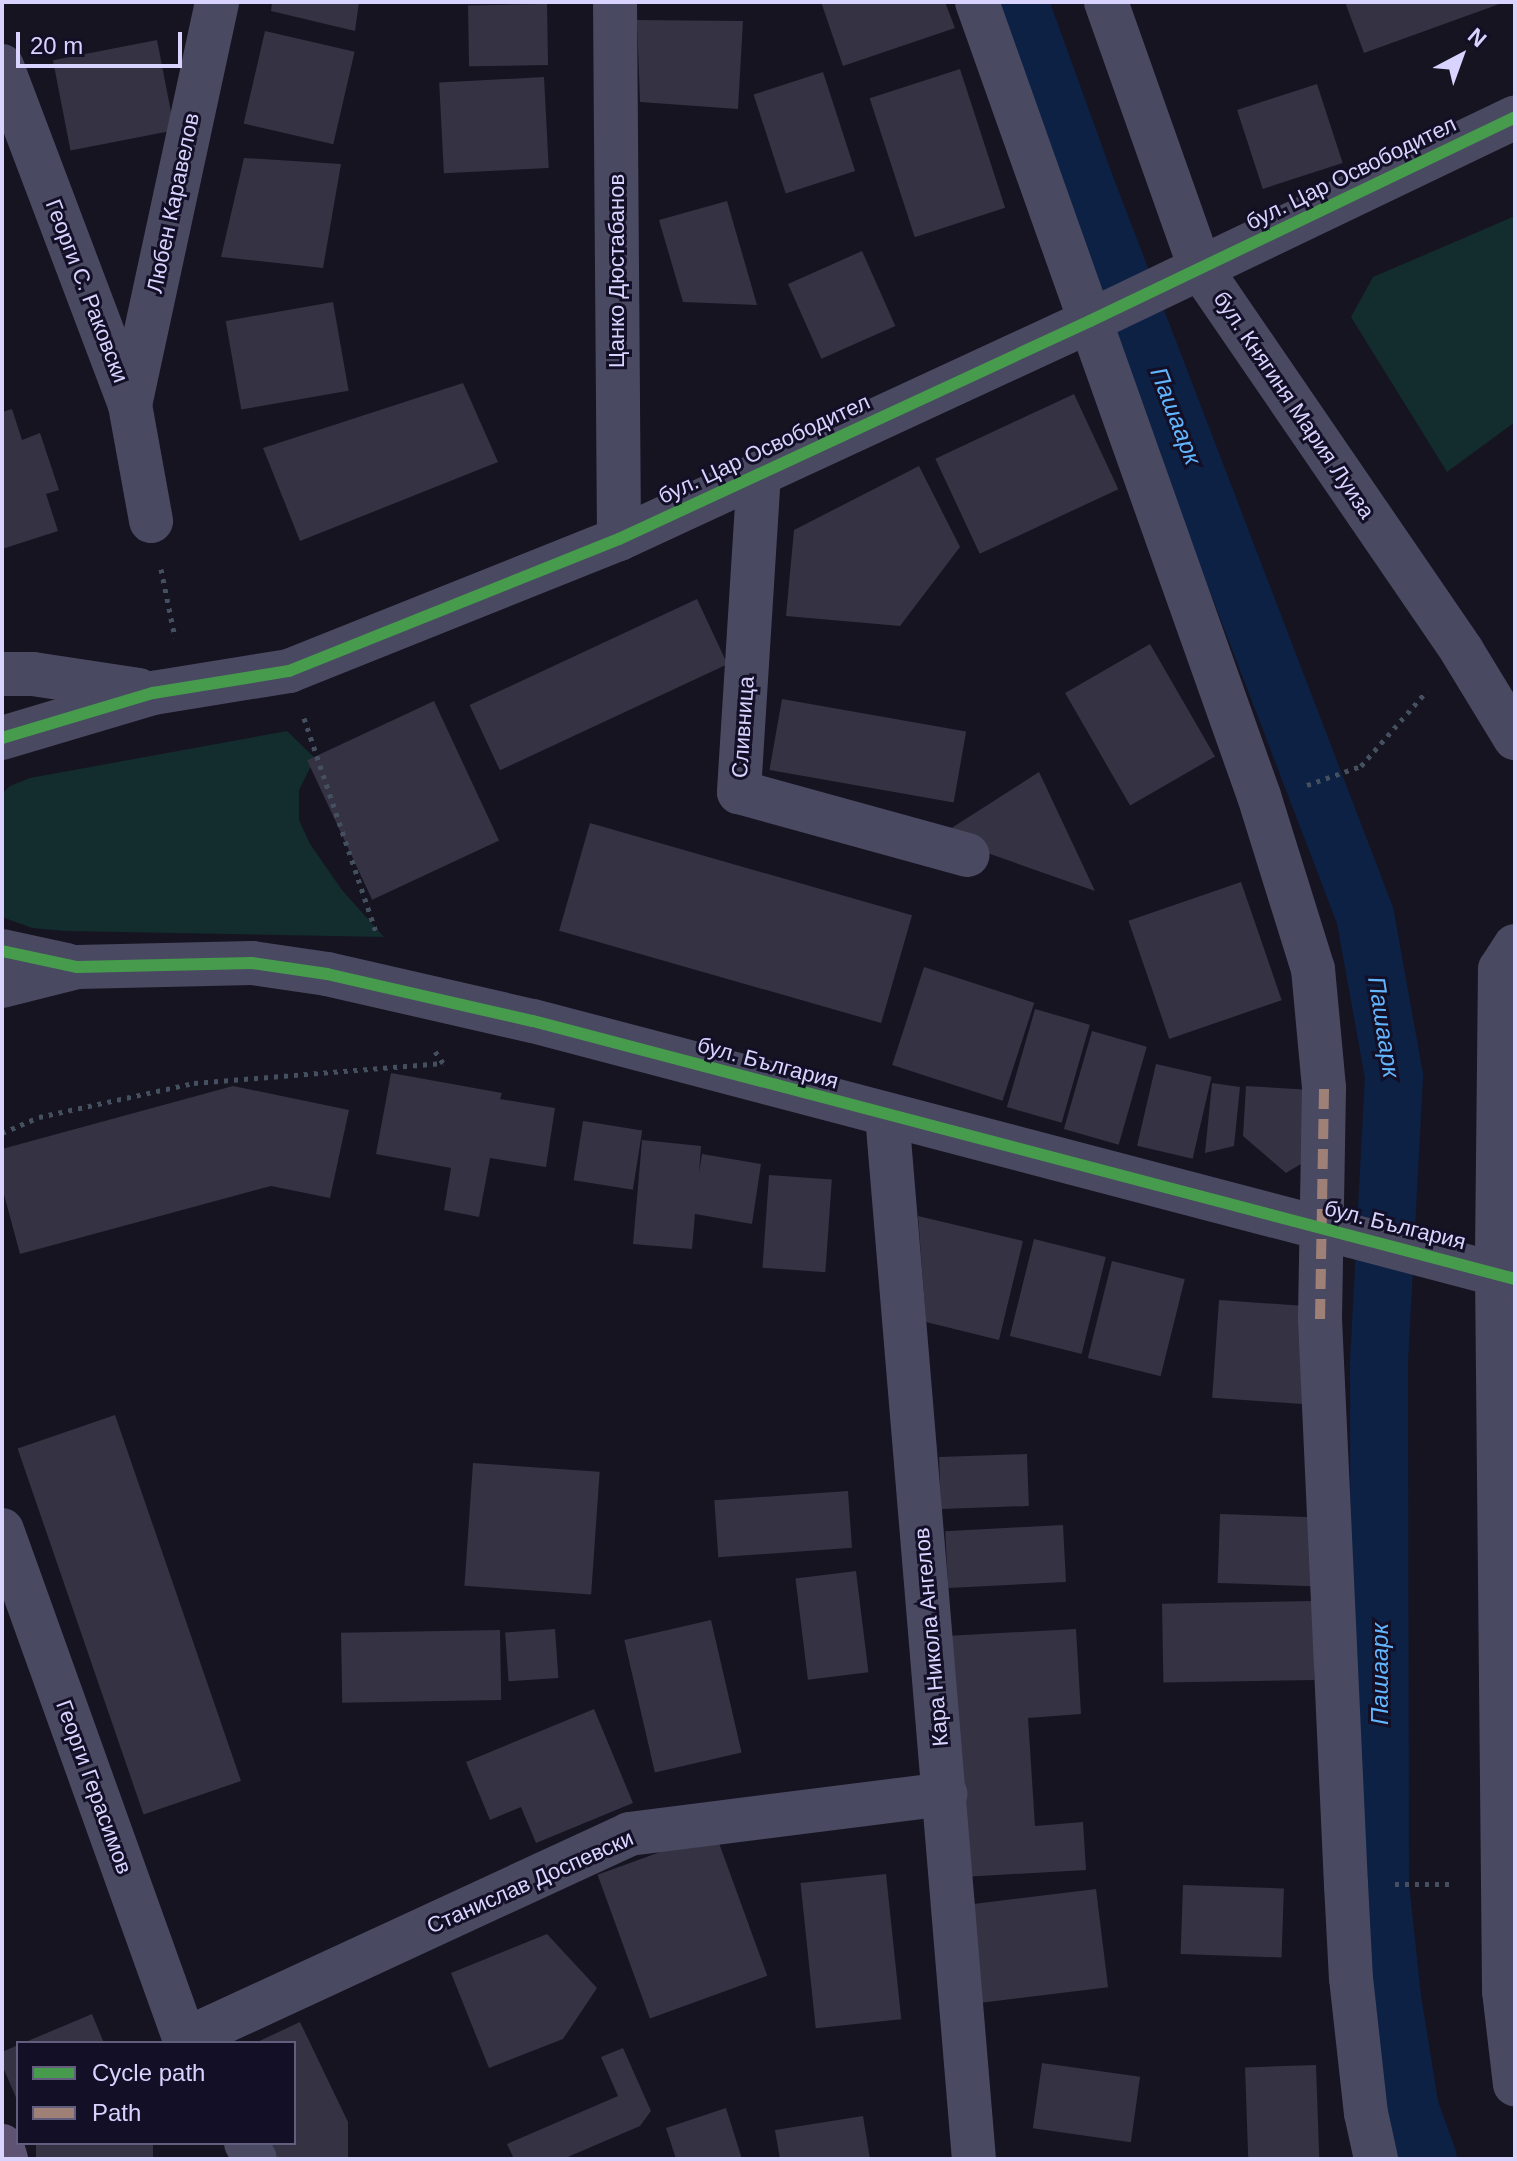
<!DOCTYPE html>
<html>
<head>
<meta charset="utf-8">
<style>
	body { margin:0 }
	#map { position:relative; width:1517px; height:2161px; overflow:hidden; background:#161421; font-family:Helvetica,sans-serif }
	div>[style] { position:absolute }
	.green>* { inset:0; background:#132c2d }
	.canal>* { height:58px; margin:-29px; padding:0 29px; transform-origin:29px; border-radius:29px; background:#0d2144 }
	.building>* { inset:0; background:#343243; transform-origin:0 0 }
	.path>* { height:5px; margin-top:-2.5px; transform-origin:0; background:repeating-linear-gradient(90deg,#44505f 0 4px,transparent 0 10px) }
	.minor>* { height:44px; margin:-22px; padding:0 22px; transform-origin:22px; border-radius:22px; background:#4a4962 }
	.major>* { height:44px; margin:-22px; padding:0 22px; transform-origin:22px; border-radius:22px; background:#5e5373 }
	.quiet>* { height:10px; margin-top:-5px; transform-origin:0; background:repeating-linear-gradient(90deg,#9e8076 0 20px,transparent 0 30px) }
	.cycleway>* { height:12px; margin:-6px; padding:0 6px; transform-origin:6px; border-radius:6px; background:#469c4c }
	span { translate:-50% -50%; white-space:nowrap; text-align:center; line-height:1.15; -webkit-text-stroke:6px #130f26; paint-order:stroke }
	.street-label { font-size:22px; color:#d9d4ff }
	.water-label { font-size:24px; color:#62b6ff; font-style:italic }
	.frame { position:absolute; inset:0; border:4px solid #d9d4ff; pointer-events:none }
	.legend { position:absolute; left:16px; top:2041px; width:280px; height:104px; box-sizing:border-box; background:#130f26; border:2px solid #625e7d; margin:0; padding:10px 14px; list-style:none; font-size:24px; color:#d9d4ff }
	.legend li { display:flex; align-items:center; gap:16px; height:40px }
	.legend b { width:40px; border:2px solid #625e7d }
	.north { position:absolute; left:1421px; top:16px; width:80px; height:80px; -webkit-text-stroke:6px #130f26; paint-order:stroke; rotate:41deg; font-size:22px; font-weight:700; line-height:32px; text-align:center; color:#d9d4ff }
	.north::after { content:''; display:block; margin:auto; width:28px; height:36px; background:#d9d4ff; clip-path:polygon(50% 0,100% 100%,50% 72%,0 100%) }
	.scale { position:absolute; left:16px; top:32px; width:166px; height:36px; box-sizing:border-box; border:4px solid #d9d4ff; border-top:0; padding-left:10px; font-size:24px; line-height:28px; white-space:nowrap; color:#d9d4ff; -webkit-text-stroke:6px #130f26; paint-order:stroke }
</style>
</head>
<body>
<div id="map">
	<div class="green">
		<i style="clip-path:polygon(1515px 216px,1515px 422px,1447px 472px,1351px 317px,1373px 277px)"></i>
		<i style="clip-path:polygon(287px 731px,315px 758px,299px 790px,299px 820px,310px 844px,342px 890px,384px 937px,65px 931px,32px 928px,2px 917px,2px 794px,10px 786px,30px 778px)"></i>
	</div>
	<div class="canal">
		<i style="left:1019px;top:2px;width:191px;rotate:70.1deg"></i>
		<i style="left:1084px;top:182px;width:785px;rotate:69.03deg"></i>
		<i style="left:1365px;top:915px;width:164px;rotate:79.8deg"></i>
		<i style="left:1394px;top:1076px;width:288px;rotate:93deg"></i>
		<i style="left:1379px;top:1364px;width:521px;rotate:89.89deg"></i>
		<i style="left:1380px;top:1885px;width:114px;rotate:83.9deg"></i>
		<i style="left:1392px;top:1998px;width:112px;rotate:80.8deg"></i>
		<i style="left:1410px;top:2109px;width:53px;rotate:70.2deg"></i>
	</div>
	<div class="building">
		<i style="clip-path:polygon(272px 2px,359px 2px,355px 31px,271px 11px)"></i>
		<i style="clip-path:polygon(821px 2px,945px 2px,955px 28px,843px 66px)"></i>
		<i style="clip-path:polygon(1345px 2px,1505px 2px,1364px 53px)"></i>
		<i style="left:547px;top:4px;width:61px;height:79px;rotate:89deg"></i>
		<i style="clip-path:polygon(637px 20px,743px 21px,738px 109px,640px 102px)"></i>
		<i style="left:265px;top:31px;width:92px;height:95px;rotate:13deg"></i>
		<i style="left:157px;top:40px;width:92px;height:106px;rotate:79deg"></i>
		<i style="left:960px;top:69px;width:146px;height:95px;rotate:72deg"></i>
		<i style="left:823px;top:72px;width:104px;height:73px;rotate:72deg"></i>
		<i style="left:544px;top:77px;width:91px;height:105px;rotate:87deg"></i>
		<i style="left:1317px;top:84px;width:83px;height:84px;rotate:72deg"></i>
		<i style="clip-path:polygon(244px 158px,341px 164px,323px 268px,221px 257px)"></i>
		<i style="clip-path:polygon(727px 201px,757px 305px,683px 302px,659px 220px)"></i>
		<i style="left:862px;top:251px;width:82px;height:81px;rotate:66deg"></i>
		<i style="left:333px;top:302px;width:90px;height:109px;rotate:80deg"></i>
		<i style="clip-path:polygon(463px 383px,498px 462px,300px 541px,263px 448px)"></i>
		<i style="left:1074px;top:394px;width:105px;height:153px;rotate:65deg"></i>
		<i style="clip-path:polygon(12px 409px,22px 440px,40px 433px,59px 490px,46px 494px,58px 531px,2px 549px,2px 412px)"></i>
		<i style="clip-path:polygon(919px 466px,960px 547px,900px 626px,786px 616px,794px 530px)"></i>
		<i style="left:697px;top:599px;width:72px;height:251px;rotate:65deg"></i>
		<i style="left:1150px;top:644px;width:130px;height:98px;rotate:60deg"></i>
		<i style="left:782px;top:699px;width:187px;height:72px;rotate:10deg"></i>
		<i style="left:434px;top:701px;width:154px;height:140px;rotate:65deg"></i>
		<i style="clip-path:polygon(1039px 772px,1095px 891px,939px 836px)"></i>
		<i style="left:590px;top:823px;width:335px;height:112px;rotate:16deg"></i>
		<i style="left:1241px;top:882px;width:125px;height:119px;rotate:71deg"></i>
		<i style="left:924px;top:967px;width:116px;height:103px;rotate:18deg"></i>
		<i style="left:1035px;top:1009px;width:57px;height:102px;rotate:16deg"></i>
		<i style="left:1092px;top:1031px;width:57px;height:102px;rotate:16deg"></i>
		<i style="left:1156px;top:1064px;width:57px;height:84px;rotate:13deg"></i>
		<i style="clip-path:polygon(391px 1073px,502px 1093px,500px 1099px,555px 1108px,546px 1167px,490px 1158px,479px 1217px,444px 1210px,451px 1168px,376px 1154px)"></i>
		<i style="clip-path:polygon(1212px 1083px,1240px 1087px,1234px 1146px,1205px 1153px)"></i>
		<i style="clip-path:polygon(233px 1086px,349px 1110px,330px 1198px,271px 1186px,20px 1254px,2px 1187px,2px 1149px)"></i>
		<i style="clip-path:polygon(1246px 1086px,1313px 1090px,1309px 1159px,1286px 1173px,1243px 1136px)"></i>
		<i style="left:583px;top:1121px;width:60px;height:60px;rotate:9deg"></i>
		<i style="clip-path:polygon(642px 1140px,701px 1146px,699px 1173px,702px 1154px,761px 1164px,752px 1224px,695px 1214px,692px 1249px,633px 1244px)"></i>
		<i style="left:769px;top:1175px;width:63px;height:93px;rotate:4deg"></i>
		<i style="clip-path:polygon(918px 1216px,1023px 1241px,999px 1340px,926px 1322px)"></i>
		<i style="left:1034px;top:1239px;width:74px;height:100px;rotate:14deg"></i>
		<i style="left:1112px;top:1261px;width:75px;height:100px;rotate:14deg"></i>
		<i style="left:1219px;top:1300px;width:94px;height:98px;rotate:4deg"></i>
		<i style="left:115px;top:1415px;width:387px;height:103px;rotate:71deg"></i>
		<i style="left:1027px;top:1454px;width:52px;height:88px;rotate:88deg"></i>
		<i style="left:473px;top:1463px;width:127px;height:123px;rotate:4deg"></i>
		<i style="left:848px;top:1491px;width:57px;height:134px;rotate:86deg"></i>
		<i style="left:1220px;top:1514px;width:101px;height:69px;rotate:2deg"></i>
		<i style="left:1063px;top:1525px;width:57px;height:118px;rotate:87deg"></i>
		<i style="left:856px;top:1571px;width:102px;height:61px;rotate:83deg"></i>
		<i style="left:1313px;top:1601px;width:79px;height:151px;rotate:89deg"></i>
		<i style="left:711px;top:1620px;width:136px;height:89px;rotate:77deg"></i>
		<i style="left:555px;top:1629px;width:49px;height:50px;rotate:86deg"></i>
		<i style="clip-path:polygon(1076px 1629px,1081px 1714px,1028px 1718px,1035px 1826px,1083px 1822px,1086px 1870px,962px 1877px,946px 1636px)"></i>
		<i style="left:500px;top:1630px;width:70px;height:159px;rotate:89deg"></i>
		<i style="clip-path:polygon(594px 1709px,633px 1803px,536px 1843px,521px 1807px,490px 1820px,466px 1762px)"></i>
		<i style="left:715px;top:1832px;width:153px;height:125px;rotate:70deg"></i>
		<i style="left:886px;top:1874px;width:146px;height:86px;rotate:84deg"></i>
		<i style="left:1183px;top:1885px;width:101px;height:69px;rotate:2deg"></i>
		<i style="left:1096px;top:1889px;width:99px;height:132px;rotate:83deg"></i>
		<i style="clip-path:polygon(547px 1934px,597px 1988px,563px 2039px,489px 2068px,451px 1973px)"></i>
		<i style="clip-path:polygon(92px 2014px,104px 2043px,23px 2043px)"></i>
		<i style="clip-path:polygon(300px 2022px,348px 2122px,348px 2159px,261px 2159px,252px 2143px,294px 2143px,294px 2043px,255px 2043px)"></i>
		<i style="clip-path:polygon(18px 2045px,18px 2102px,2px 2065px,2px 2052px)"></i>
		<i style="clip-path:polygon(623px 2048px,651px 2111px,640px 2126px,563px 2159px,514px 2159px,507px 2144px,618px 2096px,601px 2057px)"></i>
		<i style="left:1042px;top:2063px;width:99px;height:66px;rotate:8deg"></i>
		<i style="left:1316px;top:2065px;width:94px;height:71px;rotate:88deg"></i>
		<i style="clip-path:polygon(726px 2108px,742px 2159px,676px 2159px,666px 2128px)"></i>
		<i style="clip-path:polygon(863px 2116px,870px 2159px,780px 2159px,775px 2130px)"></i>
		<i style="left:36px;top:2143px;width:117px;height:17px"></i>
	</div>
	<div class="path">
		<i style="left:161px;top:569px;width:70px;rotate:78.5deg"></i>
		<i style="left:304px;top:718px;width:226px;rotate:71.4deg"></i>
		<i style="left:1307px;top:785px;width:57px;rotate:-19.4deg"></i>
		<i style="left:1361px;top:766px;width:100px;rotate:-48.7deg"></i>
		<i style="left:2px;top:1133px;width:40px;rotate:-23.4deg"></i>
		<i style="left:39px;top:1117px;width:159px;rotate:-12.4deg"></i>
		<i style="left:194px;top:1083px;width:250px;rotate:-4.6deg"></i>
		<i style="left:443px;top:1063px;width:14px;rotate:-124deg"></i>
		<i style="left:1395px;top:1884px;width:58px"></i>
	</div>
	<div class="minor">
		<i style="left:615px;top:2px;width:537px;rotate:89.57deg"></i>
		<i style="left:977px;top:2px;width:843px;rotate:70.45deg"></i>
		<i style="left:1259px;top:796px;width:181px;rotate:72.7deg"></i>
		<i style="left:1313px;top:969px;width:120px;rotate:84.7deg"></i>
		<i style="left:1324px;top:1088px;width:231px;rotate:91deg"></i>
		<i style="left:1320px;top:1319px;width:566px;rotate:87.37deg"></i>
		<i style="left:1346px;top:1884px;width:94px;rotate:87deg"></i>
		<i style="left:1351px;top:1978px;width:136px;rotate:83.7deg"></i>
		<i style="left:1366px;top:2113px;width:47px;rotate:77.7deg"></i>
		<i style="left:1106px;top:2px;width:282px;rotate:70.5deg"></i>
		<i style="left:1200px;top:268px;width:464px;rotate:55.6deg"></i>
		<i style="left:1462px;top:651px;width:102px;rotate:58.7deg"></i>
		<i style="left:2px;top:66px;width:362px;rotate:69.3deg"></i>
		<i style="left:130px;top:405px;width:118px;rotate:79.7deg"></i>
		<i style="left:130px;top:405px;width:412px;rotate:-77.8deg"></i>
		<i style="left:759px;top:473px;width:320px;rotate:93.6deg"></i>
		<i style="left:739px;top:792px;width:237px;rotate:15.4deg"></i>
		<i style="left:2px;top:674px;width:31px"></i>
		<i style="left:33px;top:674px;width:107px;rotate:8.6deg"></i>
		<i style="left:2px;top:738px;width:158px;rotate:-16.6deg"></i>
		<i style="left:153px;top:693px;width:138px;rotate:-9.2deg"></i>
		<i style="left:289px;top:671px;width:355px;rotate:-21.8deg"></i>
		<i style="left:619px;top:539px;width:519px;rotate:-24.84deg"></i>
		<i style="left:1090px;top:321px;width:471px;rotate:-25.6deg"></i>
		<i style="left:1515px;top:946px;width:27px;rotate:123deg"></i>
		<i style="left:1500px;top:969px;width:302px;rotate:90.6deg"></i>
		<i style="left:1497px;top:1271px;width:720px;rotate:89.44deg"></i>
		<i style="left:1504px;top:1991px;width:94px;rotate:83.3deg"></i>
		<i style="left:2px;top:951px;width:66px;rotate:12.2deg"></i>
		<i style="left:2px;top:986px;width:77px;rotate:-14.2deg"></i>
		<i style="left:77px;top:967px;width:175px;rotate:-1.3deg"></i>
		<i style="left:252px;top:963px;width:76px;rotate:8.3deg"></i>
		<i style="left:327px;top:974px;width:211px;rotate:12.9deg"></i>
		<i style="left:533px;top:1021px;width:1015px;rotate:14.72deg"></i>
		<i style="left:887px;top:1115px;width:1048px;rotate:85.24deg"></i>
		<i style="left:2px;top:1530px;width:545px;rotate:70.27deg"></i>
		<i style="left:184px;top:2040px;width:490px;rotate:-24.8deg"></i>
		<i style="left:629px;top:1834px;width:319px;rotate:-7.2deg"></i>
		<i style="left:246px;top:2143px;width:18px;rotate:61deg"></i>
	</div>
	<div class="major">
		<i style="left:2px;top:2146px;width:14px;rotate:73deg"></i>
	</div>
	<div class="quiet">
		<i style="left:1320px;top:1319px;width:231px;rotate:-89deg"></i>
	</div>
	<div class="cycleway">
		<i style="left:2px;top:738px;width:158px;rotate:-16.6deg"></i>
		<i style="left:153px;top:693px;width:138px;rotate:-9.2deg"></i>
		<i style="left:289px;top:671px;width:355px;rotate:-21.8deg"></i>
		<i style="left:619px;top:539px;width:519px;rotate:-24.84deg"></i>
		<i style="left:1090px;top:321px;width:471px;rotate:-25.6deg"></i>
		<i style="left:2px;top:951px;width:77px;rotate:12deg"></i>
		<i style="left:77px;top:967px;width:175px;rotate:-1.3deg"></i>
		<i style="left:252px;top:963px;width:76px;rotate:8.3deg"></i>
		<i style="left:327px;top:974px;width:211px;rotate:12.9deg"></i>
		<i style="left:533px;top:1021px;width:1015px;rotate:14.72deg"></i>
	</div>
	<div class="street-label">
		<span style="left:1351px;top:173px;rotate:-26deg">бул. Цар Освободител</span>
		<span style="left:173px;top:203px;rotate:-78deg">Любен Каравелов</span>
		<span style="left:617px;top:271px;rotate:-90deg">Цанко Дюстабанов</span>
		<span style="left:87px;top:291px;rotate:69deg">Георги С. Раковски</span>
		<span style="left:1294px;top:405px;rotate:56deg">бул. Княгиня Мария Луиза</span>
		<span style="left:764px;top:449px;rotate:-25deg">бул. Цар Освободител</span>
		<span style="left:743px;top:727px;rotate:-86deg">Сливница</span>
		<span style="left:768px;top:1063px;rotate:15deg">бул. България</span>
		<span style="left:1395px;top:1225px;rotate:14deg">бул. България</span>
		<span style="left:931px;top:1637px;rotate:-95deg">Кара Никола Ангелов</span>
		<span style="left:94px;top:1787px;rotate:70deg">Георги Герасимов</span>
		<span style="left:530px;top:1882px;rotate:-24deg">Станислав Доспевски</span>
	</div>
	<div class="water-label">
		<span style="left:1176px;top:416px;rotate:69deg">Пашаарк</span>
		<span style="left:1384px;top:1027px;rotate:81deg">Пашаарк</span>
		<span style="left:1380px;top:1674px;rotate:-90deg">Пашаарк</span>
	</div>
	<div class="frame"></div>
	<ul class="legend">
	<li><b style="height:10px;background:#469c4c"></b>Cycle path</li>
	<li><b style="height:10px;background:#9e8076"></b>Path</li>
	</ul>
	<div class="north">N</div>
	<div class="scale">20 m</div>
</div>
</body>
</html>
